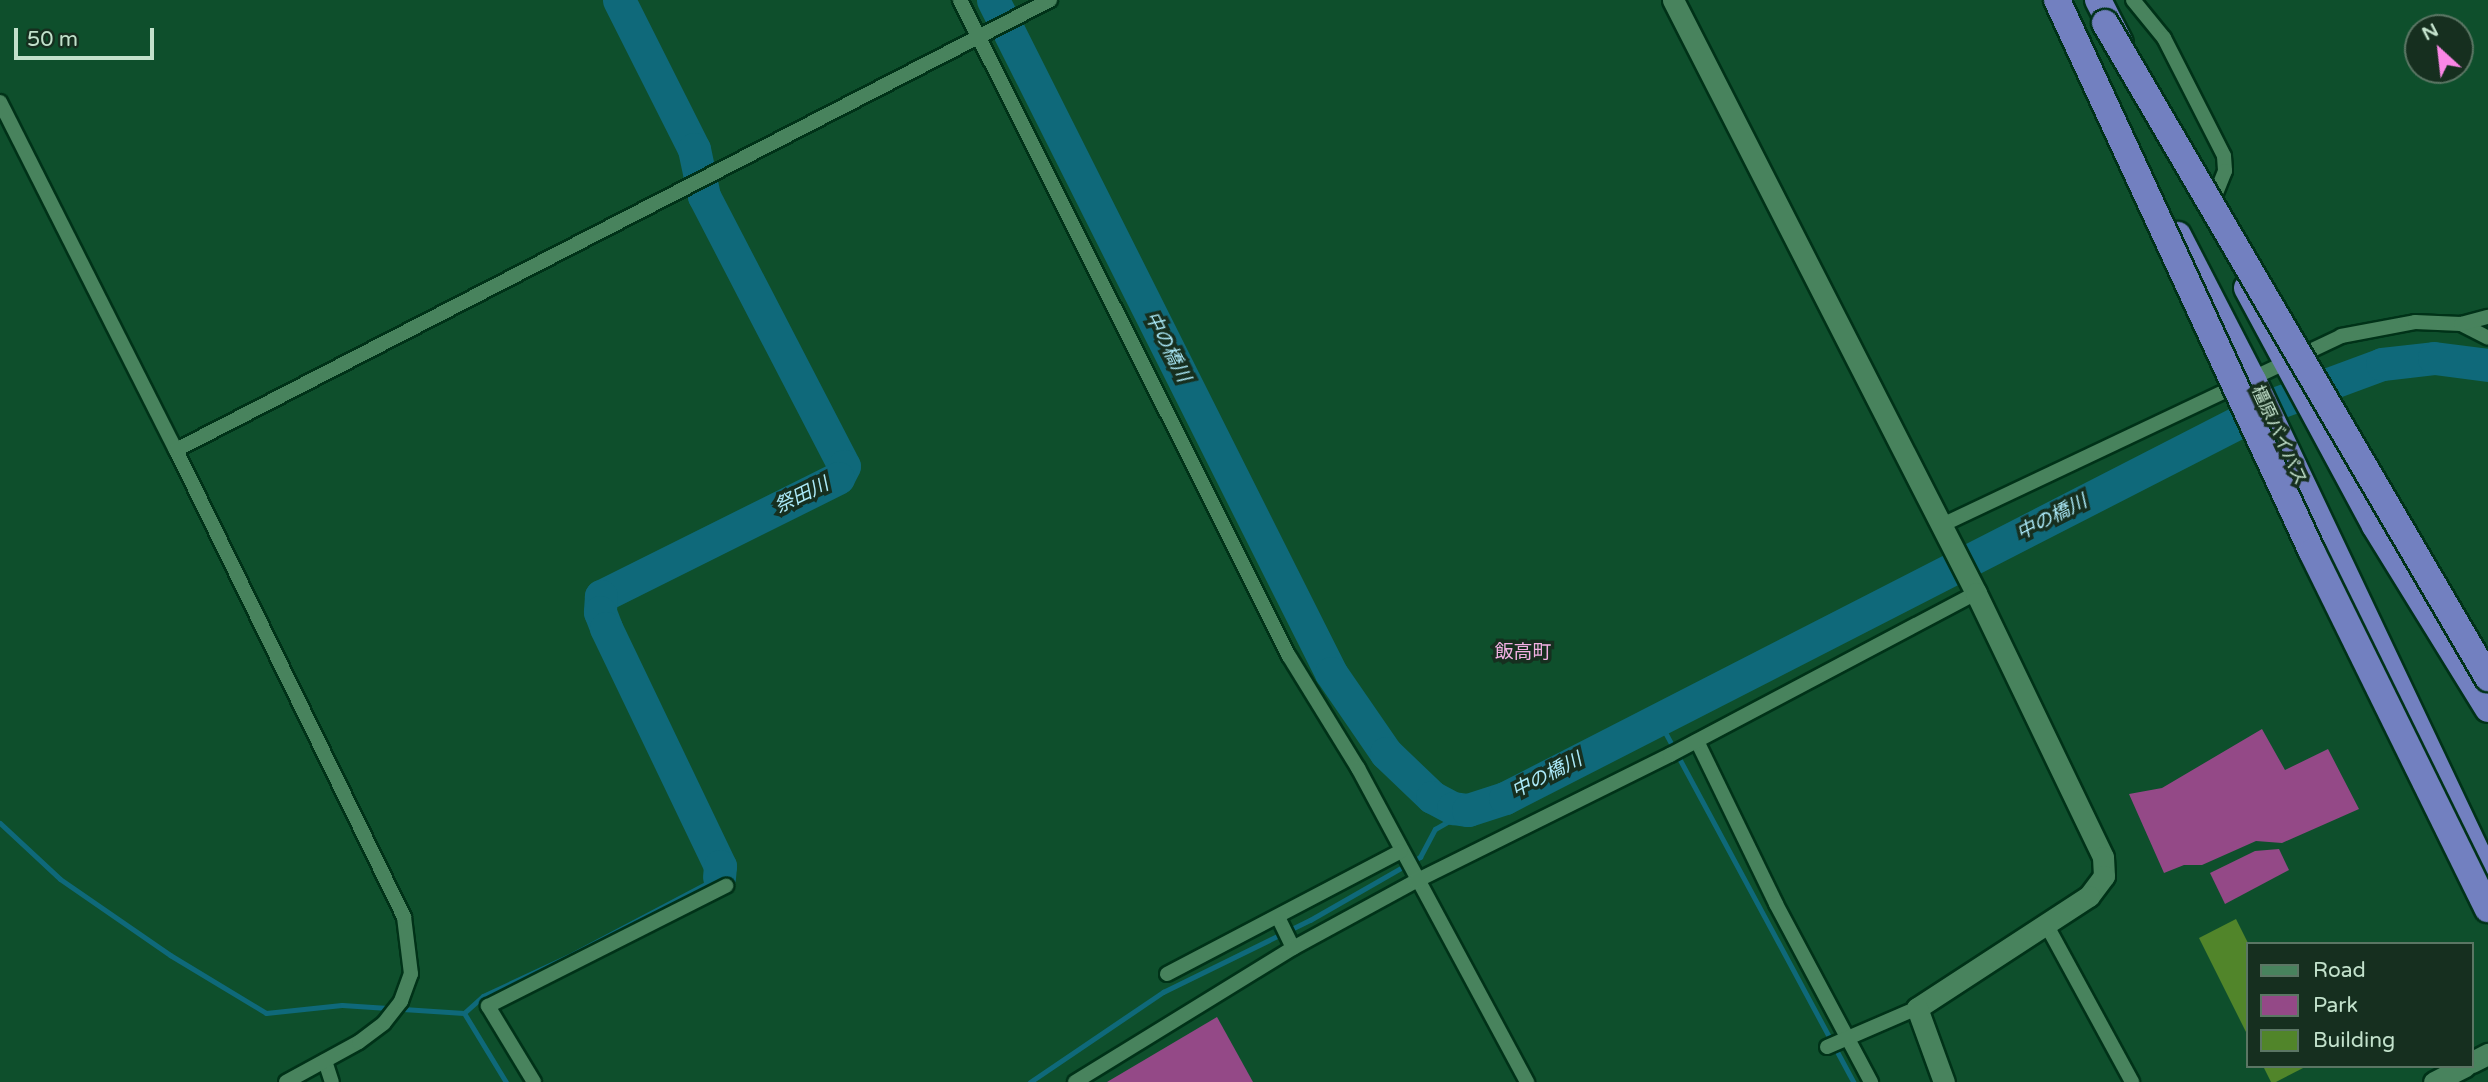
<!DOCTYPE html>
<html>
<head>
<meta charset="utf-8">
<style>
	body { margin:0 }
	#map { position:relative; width:2488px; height:1082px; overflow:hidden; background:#0e4f2c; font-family:"Varela Round","Noto Sans JP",sans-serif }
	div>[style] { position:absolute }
	.green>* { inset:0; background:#944987 }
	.stream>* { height:5px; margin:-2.5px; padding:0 2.5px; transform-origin:2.5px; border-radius:2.5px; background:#0f697a }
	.river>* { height:33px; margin:-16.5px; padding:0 16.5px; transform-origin:16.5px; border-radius:16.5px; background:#0f697a }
	.building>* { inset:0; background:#51852a }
	.roads { filter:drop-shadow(2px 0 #003218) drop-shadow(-2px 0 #003218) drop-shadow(0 2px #003218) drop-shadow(0 -2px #003218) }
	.street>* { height:14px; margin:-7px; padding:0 7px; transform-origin:7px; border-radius:7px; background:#48835d }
	.secondary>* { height:21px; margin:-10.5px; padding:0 10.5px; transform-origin:10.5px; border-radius:10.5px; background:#48835d }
	.highway>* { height:26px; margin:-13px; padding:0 13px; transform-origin:13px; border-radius:13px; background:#7280c0 }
	.bridges { filter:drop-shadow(2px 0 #003218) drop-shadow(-2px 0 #003218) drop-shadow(0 2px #003218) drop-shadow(0 -2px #003218) }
	.highway-bridge>* { height:26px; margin:-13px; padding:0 13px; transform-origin:13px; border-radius:13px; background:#7280c0 }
	span { translate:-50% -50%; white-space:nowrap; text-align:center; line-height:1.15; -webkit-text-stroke:7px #162f1f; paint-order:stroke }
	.street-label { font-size:18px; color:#c2e1cb }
	.water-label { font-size:19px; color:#aceaf9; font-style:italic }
	.neighbourhood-label { font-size:19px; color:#f2b0e3 }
	.legend { position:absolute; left:2246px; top:942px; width:228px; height:126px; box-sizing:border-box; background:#162f1f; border:2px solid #5b7664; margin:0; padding:9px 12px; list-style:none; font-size:21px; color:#c2e1cb }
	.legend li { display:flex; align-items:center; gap:14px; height:35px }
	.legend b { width:35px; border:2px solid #5b7664 }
	.north { position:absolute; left:2404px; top:14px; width:70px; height:70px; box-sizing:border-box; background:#162f1f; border:2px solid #5b7664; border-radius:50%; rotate:333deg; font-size:19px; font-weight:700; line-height:28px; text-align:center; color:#c2e1cb }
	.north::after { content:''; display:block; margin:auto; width:24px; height:32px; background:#fb87e6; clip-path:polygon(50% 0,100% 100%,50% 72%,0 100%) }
	.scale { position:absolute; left:14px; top:28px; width:140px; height:32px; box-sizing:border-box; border:4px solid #c2e1cb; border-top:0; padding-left:9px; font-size:21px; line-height:24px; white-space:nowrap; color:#c2e1cb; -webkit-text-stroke:5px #162f1f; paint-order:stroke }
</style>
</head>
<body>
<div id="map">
	<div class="green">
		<i style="clip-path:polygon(2262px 729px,2285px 770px,2328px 749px,2359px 809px,2282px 843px,2256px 841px,2202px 865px,2184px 865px,2164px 873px,2129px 794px,2162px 788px)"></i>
		<i style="clip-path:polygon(2279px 849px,2289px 870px,2225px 904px,2210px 873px,2255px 851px)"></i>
		<i style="clip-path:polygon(1217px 1017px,1253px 1082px,1107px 1082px)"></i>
	</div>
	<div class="stream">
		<i style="left:1659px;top:721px;width:410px;rotate:61.7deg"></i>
		<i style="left:0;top:823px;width:82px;rotate:43deg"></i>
		<i style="left:60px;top:879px;width:134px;rotate:34.6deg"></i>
		<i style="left:170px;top:955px;width:112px;rotate:31.1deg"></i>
		<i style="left:266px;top:1013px;width:76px;rotate:-6deg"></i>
		<i style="left:342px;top:1005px;width:122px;rotate:3.8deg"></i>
		<i style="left:464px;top:1013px;width:25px;rotate:-42deg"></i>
		<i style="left:483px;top:996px;width:99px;rotate:-25deg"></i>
		<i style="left:573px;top:954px;width:165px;rotate:-27.8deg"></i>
		<i style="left:464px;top:1013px;width:81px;rotate:58.7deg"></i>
		<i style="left:1030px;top:1082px;width:161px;rotate:-34.1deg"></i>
		<i style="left:1163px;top:992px;width:164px;rotate:-26.1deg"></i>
		<i style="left:1310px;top:920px;width:127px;rotate:-29.8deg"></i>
		<i style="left:1420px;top:857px;width:32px;rotate:-62deg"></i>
		<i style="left:1435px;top:829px;width:38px;rotate:-30deg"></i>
	</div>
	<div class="river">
		<i style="left:619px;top:0;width:167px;rotate:63.3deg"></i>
		<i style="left:694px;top:149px;width:48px;rotate:78deg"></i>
		<i style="left:704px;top:196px;width:304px;rotate:62.6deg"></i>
		<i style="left:844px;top:466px;width:13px;rotate:117deg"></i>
		<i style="left:838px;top:478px;width:265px;rotate:153.5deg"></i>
		<i style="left:601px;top:596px;width:16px;rotate:94deg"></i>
		<i style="left:600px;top:612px;width:17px;rotate:69deg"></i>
		<i style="left:606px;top:628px;width:264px;rotate:64.4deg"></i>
		<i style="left:720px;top:866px;width:11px;rotate:95deg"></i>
		<i style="left:993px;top:0;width:753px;rotate:63.33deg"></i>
		<i style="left:1331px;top:673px;width:97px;rotate:55.5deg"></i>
		<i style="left:1386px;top:753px;width:64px;rotate:43.7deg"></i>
		<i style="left:1432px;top:797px;width:24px;rotate:28deg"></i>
		<i style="left:1453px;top:808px;width:15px;rotate:8deg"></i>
		<i style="left:1468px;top:810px;width:39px;rotate:-18deg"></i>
		<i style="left:1505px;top:798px;width:864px;rotate:-27.13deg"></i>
		<i style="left:2274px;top:404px;width:115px;rotate:-20.3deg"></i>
		<i style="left:2382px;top:364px;width:52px;rotate:-6.6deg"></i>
		<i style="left:2434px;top:358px;width:54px;rotate:7.4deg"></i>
	</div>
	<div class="building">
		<i style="clip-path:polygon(2236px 919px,2248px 943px,2248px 1036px,2199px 938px)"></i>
		<i style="clip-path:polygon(2263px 1066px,2307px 1066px,2276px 1082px,2271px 1082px)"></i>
	</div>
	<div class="roads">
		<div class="street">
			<i style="left:960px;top:0;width:734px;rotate:63.37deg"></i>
			<i style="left:1289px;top:656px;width:132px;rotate:58.4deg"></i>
			<i style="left:1358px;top:768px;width:357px;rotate:61.7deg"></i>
			<i style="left:2133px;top:0;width:49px;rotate:50.8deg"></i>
			<i style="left:2164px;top:38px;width:132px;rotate:63deg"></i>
			<i style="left:2224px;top:156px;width:15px;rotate:86deg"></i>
			<i style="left:2225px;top:171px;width:37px;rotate:112deg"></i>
			<i style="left:0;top:102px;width:390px;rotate:63.2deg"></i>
			<i style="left:2461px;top:324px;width:30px;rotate:27deg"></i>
			<i style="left:1942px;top:525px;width:441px;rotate:-25.3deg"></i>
			<i style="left:2341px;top:336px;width:75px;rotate:-10.7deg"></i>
			<i style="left:2415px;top:322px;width:46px;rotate:2.5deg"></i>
			<i style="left:2461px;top:324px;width:28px;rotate:-15deg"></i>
			<i style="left:1697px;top:741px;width:181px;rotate:64.1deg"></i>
			<i style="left:1776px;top:904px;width:202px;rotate:61.9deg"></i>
			<i style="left:1278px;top:917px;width:34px;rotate:64deg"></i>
			<i style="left:2046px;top:924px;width:180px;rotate:61.4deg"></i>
			<i style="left:1167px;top:974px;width:264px;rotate:-27.7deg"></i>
			<i style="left:1827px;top:1047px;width:98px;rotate:-23.4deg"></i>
			<i style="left:325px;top:1061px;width:22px;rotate:72deg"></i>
			<i style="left:286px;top:1082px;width:83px;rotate:-28.7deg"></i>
			<i style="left:359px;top:1042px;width:31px;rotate:-37deg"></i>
			<i style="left:384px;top:1023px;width:28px;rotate:-52deg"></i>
			<i style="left:401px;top:1001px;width:29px;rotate:-70deg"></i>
			<i style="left:411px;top:974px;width:57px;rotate:-97deg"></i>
			<i style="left:404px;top:917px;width:520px;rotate:-116.02deg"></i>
			<i style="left:176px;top:450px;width:983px;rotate:-27.24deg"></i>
			<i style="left:534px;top:1082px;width:89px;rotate:-121.2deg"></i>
			<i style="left:488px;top:1006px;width:267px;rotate:-26.8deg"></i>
			<i style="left:1075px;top:1082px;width:256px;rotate:-31.6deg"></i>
			<i style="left:1293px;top:948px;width:140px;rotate:-28.6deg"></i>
			<i style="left:1416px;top:881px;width:284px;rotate:-26.4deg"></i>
			<i style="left:1670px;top:755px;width:346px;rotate:-27.9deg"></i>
		</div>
		<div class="secondary">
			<i style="left:1673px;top:0;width:666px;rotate:62.93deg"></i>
			<i style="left:1976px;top:593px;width:293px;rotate:64.3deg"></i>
			<i style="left:2103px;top:857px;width:19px;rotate:87deg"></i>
			<i style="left:2104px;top:876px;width:25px;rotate:127deg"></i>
			<i style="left:2089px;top:896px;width:205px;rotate:146.9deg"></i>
			<i style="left:1917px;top:1008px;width:79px;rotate:70deg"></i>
			<i style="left:2472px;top:1062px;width:18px;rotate:-27deg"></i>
			<i style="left:2434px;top:1082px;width:35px;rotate:-27deg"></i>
		</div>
		<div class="highway">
			<i style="left:2098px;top:0;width:48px;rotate:62.9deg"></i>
			<i style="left:2178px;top:235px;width:163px;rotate:62.7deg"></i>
			<i style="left:2253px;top:380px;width:549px;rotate:64.65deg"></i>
			<i style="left:2247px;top:288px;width:270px;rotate:61.7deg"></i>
			<i style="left:2375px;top:526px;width:215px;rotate:58.3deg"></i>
		</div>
	</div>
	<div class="bridges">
		<div class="highway-bridge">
			<i style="left:2057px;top:0;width:608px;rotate:65.21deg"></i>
			<i style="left:2312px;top:552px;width:398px;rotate:63.8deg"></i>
			<i style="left:2105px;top:23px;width:759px;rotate:59.68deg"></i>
		</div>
	</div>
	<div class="street-label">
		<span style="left:2279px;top:435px;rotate:65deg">橿原バイパス</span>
	</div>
	<div class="water-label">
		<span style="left:1167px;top:347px;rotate:63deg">中の橋川</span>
		<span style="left:802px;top:496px;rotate:-26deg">祭田川</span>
		<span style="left:2052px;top:518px;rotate:-27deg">中の橋川</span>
		<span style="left:1547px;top:776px;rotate:-27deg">中の橋川</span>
	</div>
	<div class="neighbourhood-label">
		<span style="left:1523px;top:653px">飯高町</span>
	</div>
	<ul class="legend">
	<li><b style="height:9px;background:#48835d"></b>Road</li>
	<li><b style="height:19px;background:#944987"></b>Park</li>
	<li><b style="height:19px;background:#51852a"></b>Building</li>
	</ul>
	<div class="north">N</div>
	<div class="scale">50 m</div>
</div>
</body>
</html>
